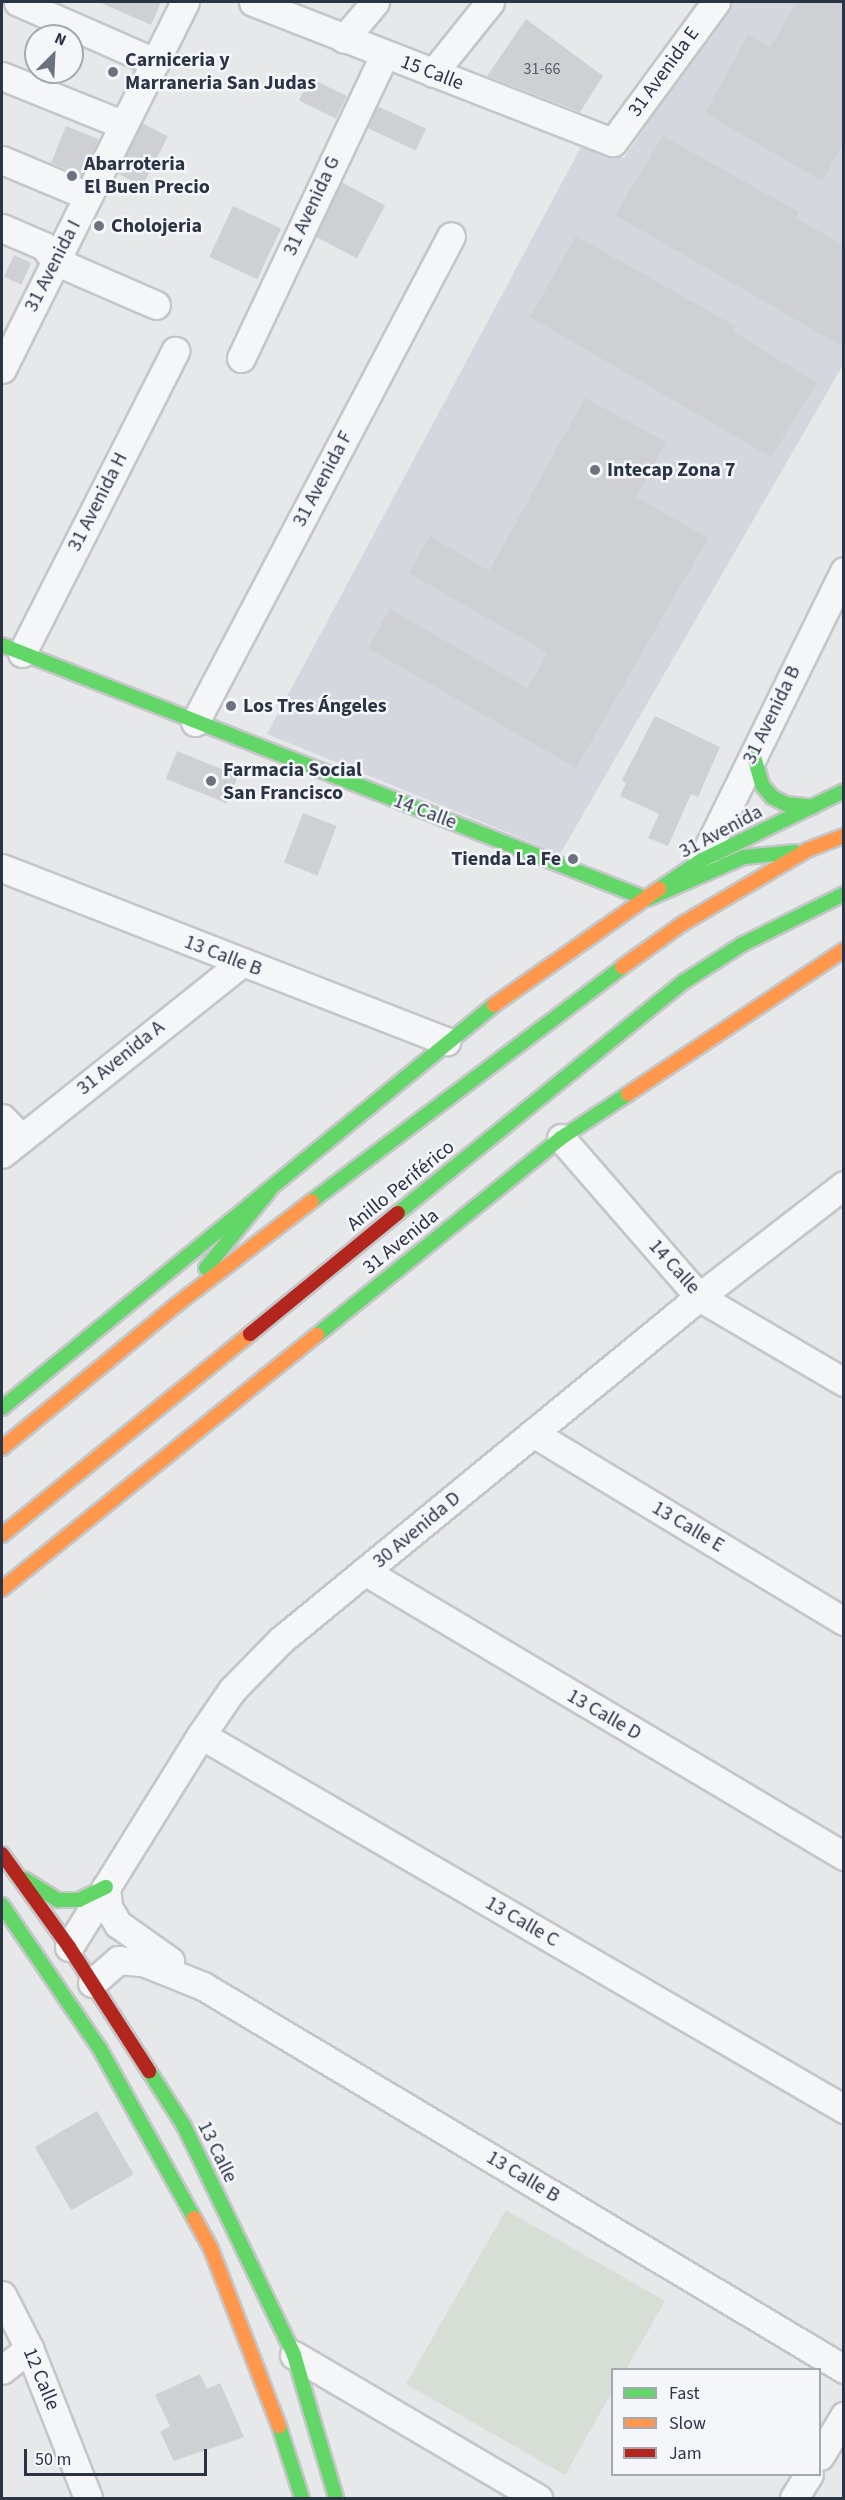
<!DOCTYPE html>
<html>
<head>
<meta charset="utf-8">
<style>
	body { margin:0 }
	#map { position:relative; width:845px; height:2500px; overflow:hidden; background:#e6e8ea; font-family:"Source Sans 3",sans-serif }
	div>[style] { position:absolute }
	.built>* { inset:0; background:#d4d7dd }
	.green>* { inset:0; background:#d6ded6 }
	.building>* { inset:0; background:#ced0d3; transform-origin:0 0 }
	.roads { filter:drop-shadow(2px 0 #c4c6c8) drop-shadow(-2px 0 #c4c6c8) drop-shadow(0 2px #c4c6c8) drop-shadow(0 -2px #c4c6c8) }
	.street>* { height:27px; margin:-13.5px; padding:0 13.5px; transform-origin:13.5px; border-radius:13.5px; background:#f5f6f7 }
	.fast>* { height:14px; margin:-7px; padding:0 7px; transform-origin:7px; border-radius:7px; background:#63d668 }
	.slow>* { height:14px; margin:-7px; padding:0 7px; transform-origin:7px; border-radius:7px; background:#ff974d }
	.jam>* { height:14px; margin:-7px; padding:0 7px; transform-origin:7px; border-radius:7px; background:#b3261e }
	.dots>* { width:16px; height:16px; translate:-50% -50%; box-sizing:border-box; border:3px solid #f4f6f9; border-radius:50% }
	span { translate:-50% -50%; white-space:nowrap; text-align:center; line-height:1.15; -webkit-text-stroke:5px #f4f6f9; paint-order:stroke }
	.number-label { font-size:16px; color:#545c69 }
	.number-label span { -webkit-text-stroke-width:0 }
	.poi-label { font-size:20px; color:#2b3445; font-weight:700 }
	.left { translate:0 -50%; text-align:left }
	.right { translate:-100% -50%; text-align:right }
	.street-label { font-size:20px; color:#2b3445 }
	.frame { position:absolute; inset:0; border:3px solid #2b3445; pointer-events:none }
	.legend { position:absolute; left:611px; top:2368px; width:210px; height:108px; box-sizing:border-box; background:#f4f6f9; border:2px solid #a4a8b1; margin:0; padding:8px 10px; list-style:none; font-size:18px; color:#2b3445 }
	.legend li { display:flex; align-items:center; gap:12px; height:30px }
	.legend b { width:30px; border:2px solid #a4a8b1 }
	.north { position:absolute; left:24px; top:24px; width:60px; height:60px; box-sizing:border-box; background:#f4f6f9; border:2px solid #a4a8b1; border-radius:50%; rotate:24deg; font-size:16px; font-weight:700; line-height:24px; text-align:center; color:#2b3445 }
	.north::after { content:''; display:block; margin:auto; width:21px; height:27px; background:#6c737f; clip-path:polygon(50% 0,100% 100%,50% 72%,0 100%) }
	.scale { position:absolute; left:24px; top:2449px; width:183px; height:27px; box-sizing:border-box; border:3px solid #2b3445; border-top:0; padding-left:8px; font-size:18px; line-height:21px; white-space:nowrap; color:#2b3445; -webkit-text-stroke:4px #f4f6f9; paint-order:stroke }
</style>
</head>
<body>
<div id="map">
	<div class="built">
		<i style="clip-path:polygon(732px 2px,843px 2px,843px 365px,560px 854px,267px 734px,582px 145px,624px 158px)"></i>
	</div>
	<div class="green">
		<i style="clip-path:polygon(506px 2210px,665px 2301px,626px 2369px,612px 2370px,612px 2392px,565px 2475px,406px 2384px)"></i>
	</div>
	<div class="building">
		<i style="clip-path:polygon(99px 2px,161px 2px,151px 25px)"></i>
		<i style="clip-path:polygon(797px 2px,843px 2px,843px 144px,822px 181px,705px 113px,748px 35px,770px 47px)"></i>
		<i style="clip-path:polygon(526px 19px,603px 76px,580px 112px,487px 76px)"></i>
		<i style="left:310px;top:78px;width:41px;height:25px;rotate:26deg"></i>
		<i style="left:377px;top:106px;width:54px;height:24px;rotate:25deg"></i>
		<i style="left:142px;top:123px;width:29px;height:56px;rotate:27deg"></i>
		<i style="left:66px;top:126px;width:35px;height:40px;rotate:22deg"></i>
		<i style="clip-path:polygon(663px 136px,799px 212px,796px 218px,843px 245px,843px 347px,615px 215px)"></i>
		<i style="left:341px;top:182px;width:50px;height:60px;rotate:28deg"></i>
		<i style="left:233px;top:206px;width:53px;height:56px;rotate:25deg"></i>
		<i style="clip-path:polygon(576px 236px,735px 326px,732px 331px,817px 383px,771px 457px,530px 317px)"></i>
		<i style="left:14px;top:255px;width:19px;height:24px;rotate:25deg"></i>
		<i style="clip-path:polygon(585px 398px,666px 442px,636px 497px,708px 538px,576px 768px,368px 648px,390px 609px,527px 688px,548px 653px,409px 573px,430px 536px,489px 571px)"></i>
		<i style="clip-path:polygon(655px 716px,720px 747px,698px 797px,691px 794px,668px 846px,648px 838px,659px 814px,620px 796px,626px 783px,622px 780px)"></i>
		<i style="left:177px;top:751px;width:66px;height:30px;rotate:22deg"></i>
		<i style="left:303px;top:813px;width:36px;height:53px;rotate:21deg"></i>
		<i style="left:97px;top:2111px;width:73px;height:72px;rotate:60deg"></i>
		<i style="clip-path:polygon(200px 2374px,207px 2389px,220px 2383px,244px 2437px,174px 2461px,160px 2432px,170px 2426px,155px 2395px)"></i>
	</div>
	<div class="roads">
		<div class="street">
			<i style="left:18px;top:2px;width:150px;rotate:23.7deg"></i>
			<i style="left:253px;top:2px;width:386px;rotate:21.3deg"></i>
			<i style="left:613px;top:142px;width:174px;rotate:-53.7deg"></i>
			<i style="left:344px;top:39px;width:48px;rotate:-50deg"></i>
			<i style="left:433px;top:73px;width:91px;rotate:-51.2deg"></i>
			<i style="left:2px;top:76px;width:131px;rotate:21.9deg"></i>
			<i style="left:2px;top:160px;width:93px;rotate:22.7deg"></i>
			<i style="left:2px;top:228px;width:46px;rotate:23.2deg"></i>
			<i style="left:44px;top:246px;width:19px;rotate:54deg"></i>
			<i style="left:55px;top:261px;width:110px;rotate:23.5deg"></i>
			<i style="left:241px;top:358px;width:335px;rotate:-64.7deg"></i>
			<i style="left:2px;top:369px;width:410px;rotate:-63.5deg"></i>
			<i style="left:22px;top:653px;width:339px;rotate:-63.1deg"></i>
			<i style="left:195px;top:722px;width:549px;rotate:-62.22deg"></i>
			<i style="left:702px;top:860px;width:322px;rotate:-63.8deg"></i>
			<i style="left:2px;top:868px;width:477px;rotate:21.3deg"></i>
			<i style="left:2px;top:1118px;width:28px;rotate:46deg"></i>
			<i style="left:561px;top:1138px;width:211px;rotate:49deg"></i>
			<i style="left:699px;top:1297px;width:168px;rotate:30.4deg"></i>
			<i style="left:2px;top:1154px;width:306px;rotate:-38.6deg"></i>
			<i style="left:533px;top:1433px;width:363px;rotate:31.2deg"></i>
			<i style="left:366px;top:1572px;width:556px;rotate:30.72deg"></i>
			<i style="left:201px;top:1735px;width:744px;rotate:30.18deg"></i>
			<i style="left:106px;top:1887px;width:20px;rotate:84deg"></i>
			<i style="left:108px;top:1907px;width:20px;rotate:60deg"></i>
			<i style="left:118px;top:1924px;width:64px;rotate:35.4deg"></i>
			<i style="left:69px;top:1947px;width:250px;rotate:-58.1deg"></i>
			<i style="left:201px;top:1735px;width:55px;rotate:-55.4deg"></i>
			<i style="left:232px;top:1690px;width:70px;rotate:-45.6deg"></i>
			<i style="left:281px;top:1640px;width:541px;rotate:-39.37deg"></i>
			<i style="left:699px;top:1297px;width:183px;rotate:-37.7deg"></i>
			<i style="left:92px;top:1983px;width:35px;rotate:-41deg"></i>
			<i style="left:118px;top:1960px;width:25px;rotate:5deg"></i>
			<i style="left:143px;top:1962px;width:65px;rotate:21.8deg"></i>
			<i style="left:203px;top:1986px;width:747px;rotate:30.86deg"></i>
			<i style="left:2px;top:2295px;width:59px;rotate:63deg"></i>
			<i style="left:29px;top:2348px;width:161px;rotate:68.5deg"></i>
			<i style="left:294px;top:2355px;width:283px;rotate:30.4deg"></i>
			<i style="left:2px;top:2370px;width:35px;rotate:-39deg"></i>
			<i style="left:820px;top:2456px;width:47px;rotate:-59deg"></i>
			<i style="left:794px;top:2498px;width:28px;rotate:-58deg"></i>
		</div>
		<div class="fast">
			<i style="left:2px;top:645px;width:693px;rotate:21.49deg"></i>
			<i style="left:753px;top:753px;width:33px;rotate:74deg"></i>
			<i style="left:762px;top:785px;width:16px;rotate:50deg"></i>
			<i style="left:772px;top:797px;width:16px;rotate:27deg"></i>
			<i style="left:786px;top:804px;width:27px;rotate:6deg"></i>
			<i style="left:659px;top:889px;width:52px;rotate:-34deg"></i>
			<i style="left:702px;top:860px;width:158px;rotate:-25.9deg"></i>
			<i style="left:647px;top:899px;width:106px;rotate:-23.4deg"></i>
			<i style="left:744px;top:857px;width:52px;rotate:-5.5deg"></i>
			<i style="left:312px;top:1201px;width:388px;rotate:-37deg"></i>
			<i style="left:398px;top:1213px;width:369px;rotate:-39deg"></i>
			<i style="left:685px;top:981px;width:67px;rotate:-32.7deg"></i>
			<i style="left:741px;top:945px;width:115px;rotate:-26.3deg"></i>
			<i style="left:206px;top:1268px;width:99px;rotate:-50.7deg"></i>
			<i style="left:317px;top:1335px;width:314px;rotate:-38.9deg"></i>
			<i style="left:561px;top:1138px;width:80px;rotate:-33.3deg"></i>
			<i style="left:2px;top:1408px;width:636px;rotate:-39.32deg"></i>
			<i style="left:24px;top:1879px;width:40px;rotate:32deg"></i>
			<i style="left:58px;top:1900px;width:21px"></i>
			<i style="left:79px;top:1900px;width:30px;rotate:-26deg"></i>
			<i style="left:2px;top:1905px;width:174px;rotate:55.8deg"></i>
			<i style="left:100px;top:2049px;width:193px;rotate:60.9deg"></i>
			<i style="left:149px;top:2071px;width:65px;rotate:57.5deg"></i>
			<i style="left:184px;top:2126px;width:254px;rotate:64.3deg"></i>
			<i style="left:294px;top:2355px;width:149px;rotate:73.6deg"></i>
			<i style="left:279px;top:2426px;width:76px;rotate:72.3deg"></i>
		</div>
		<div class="slow">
			<i style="left:622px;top:967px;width:74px;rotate:-35.6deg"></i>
			<i style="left:682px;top:924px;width:145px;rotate:-30.6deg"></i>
			<i style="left:807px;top:850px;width:40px;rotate:-21deg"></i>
			<i style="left:494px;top:1005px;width:202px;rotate:-35.1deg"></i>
			<i style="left:628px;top:1094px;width:260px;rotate:-33.7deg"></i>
			<i style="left:2px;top:1448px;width:225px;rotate:-39.4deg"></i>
			<i style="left:176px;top:1305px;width:171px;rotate:-37.4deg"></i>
			<i style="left:2px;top:1535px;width:319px;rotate:-39deg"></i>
			<i style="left:2px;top:1589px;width:405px;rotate:-38.9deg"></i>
			<i style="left:194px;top:2218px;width:35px;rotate:61deg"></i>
			<i style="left:211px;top:2249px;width:190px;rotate:69deg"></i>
		</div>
		<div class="jam">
			<i style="left:250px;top:1334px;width:191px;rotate:-39.3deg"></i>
			<i style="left:2px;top:1854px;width:115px;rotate:54.2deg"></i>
			<i style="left:69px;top:1947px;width:148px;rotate:57.2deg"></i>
		</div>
	</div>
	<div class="dots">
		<i style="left:113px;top:72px;background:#6c737f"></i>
		<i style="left:72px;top:176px;background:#6c737f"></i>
		<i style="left:99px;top:226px;background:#6c737f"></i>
		<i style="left:595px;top:470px;background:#6c737f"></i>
		<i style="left:231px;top:706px;background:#6c737f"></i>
		<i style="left:211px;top:781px;background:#6c737f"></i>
		<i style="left:573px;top:859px;background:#6c737f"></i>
	</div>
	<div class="number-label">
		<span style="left:542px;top:69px">31-66</span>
	</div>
	<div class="poi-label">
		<span class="left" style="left:125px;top:72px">Carniceria y<br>Marraneria San Judas</span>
		<span class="left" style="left:84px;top:176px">Abarroteria<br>El Buen Precio</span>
		<span class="left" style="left:111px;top:226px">Cholojeria</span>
		<span class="left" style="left:607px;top:470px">Intecap Zona 7</span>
		<span class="left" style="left:243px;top:706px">Los Tres Ángeles</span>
		<span class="left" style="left:223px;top:782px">Farmacia Social<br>San Francisco</span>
		<span class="right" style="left:561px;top:859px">Tienda La Fe</span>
	</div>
	<div class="street-label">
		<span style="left:664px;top:72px;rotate:-54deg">31 Avenida E</span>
		<span style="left:432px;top:73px;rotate:21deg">15 Calle</span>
		<span style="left:312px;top:206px;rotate:-65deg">31 Avenida G</span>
		<span style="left:53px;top:266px;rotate:-63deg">31 Avenida I</span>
		<span style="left:323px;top:479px;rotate:-62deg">31 Avenida F</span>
		<span style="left:98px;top:502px;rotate:-63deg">31 Avenida H</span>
		<span style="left:772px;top:715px;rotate:-64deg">31 Avenida B</span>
		<span style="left:425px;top:812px;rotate:21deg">14 Calle</span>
		<span style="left:721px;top:832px;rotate:-28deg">31 Avenida</span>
		<span style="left:223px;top:956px;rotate:21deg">13 Calle B</span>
		<span style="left:121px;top:1058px;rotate:-39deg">31 Avenida A</span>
		<span style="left:401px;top:1186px;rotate:-39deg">Anillo Periférico</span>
		<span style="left:401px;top:1242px;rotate:-39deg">31 Avenida</span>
		<span style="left:674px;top:1267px;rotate:48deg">14 Calle</span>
		<span style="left:688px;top:1527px;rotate:31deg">13 Calle E</span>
		<span style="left:417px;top:1530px;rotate:-40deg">30 Avenida D</span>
		<span style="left:604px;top:1715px;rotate:30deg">13 Calle D</span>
		<span style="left:522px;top:1922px;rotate:30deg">13 Calle C</span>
		<span style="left:217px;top:2152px;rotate:64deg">13 Calle</span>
		<span style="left:523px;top:2177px;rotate:31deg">13 Calle B</span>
		<span style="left:41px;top:2379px;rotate:67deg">12 Calle</span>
	</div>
	<div class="frame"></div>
	<ul class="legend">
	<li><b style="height:8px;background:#63d668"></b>Fast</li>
	<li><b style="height:8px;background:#ff974d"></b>Slow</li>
	<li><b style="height:8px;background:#b3261e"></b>Jam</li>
	</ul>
	<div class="north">N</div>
	<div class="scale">50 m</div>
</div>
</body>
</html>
